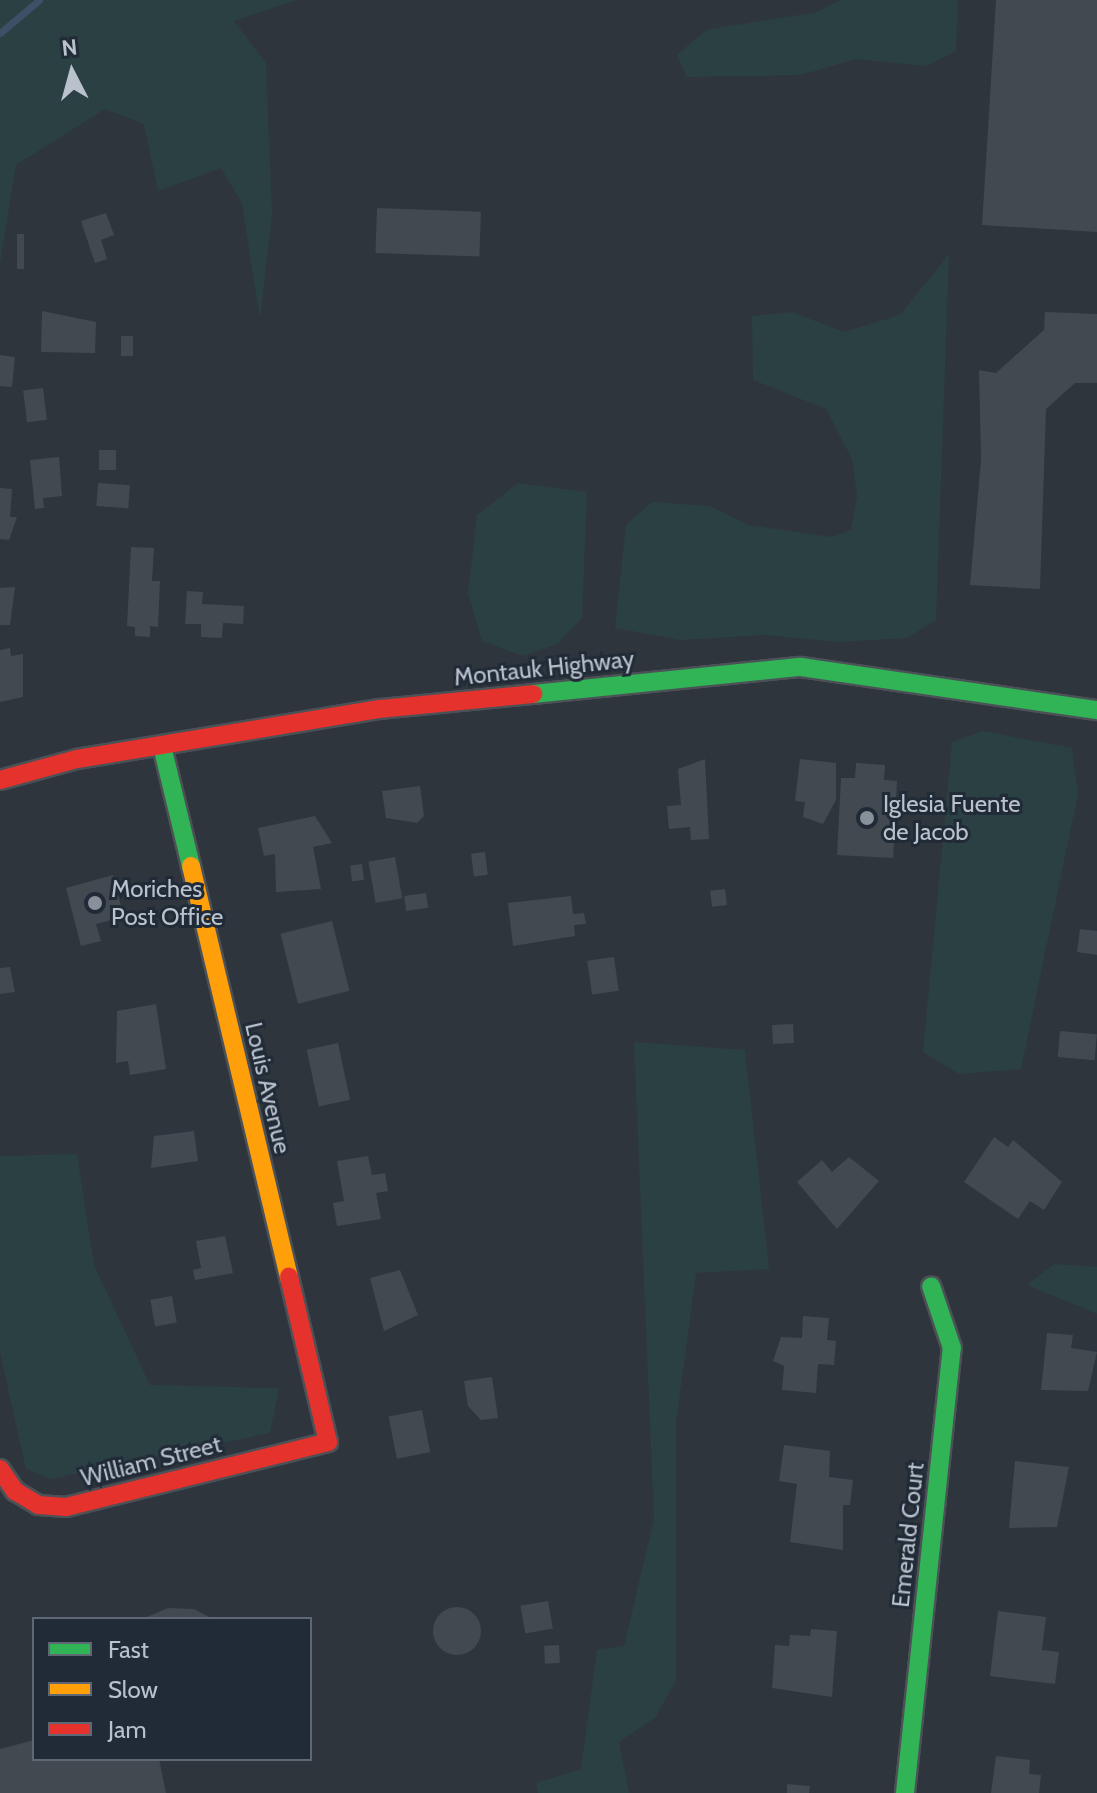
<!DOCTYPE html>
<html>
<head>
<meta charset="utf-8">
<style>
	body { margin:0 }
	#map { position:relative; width:1097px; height:1793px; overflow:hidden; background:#2e353d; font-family:Cabin,sans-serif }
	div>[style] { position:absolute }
	.green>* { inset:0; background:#2b4043 }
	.stream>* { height:7px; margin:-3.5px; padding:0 3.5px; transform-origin:3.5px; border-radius:3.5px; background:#3d5067 }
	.building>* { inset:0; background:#434950; transform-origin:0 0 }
	.round { border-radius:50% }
	.roads { filter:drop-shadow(2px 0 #4c5157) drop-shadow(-2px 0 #4c5157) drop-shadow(0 2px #4c5157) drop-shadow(0 -2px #4c5157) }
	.fast>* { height:18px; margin:-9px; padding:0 9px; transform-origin:9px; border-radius:9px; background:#30b455 }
	.slow>* { height:18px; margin:-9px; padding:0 9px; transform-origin:9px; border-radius:9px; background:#ff9f0a }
	.jam>* { height:18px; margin:-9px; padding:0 9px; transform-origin:9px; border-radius:9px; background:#e5322d }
	.dots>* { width:22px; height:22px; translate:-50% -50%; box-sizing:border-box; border:4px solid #212b38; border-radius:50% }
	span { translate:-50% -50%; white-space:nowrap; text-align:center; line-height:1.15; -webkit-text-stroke:6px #212b38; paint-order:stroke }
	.street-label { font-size:24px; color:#b9c1cc }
	.poi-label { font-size:24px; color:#b9c1cc }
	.left { translate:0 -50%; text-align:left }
	.legend { position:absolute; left:32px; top:1617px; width:280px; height:144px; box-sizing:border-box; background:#212b38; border:2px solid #5e6773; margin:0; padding:10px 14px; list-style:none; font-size:24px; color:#b9c1cc }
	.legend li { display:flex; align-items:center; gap:16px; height:40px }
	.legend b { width:40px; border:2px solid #5e6773 }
	.north { position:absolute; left:32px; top:32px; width:80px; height:80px; -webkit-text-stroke:6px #212b38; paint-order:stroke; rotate:354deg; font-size:22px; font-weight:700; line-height:32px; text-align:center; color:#b9c1cc }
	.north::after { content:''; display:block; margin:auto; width:28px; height:36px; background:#b9c1cc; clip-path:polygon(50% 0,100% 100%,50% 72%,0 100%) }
</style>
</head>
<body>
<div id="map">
	<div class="green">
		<i style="clip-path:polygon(0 0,296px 0,234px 21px,266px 63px,272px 214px,260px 319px,242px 203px,221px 168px,158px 191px,144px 124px,105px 109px,16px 165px,0 264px)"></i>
		<i style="clip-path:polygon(841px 0,958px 0,956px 51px,926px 66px,856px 59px,801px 75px,687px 77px,677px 55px,706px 30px,817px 12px)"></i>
		<i style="clip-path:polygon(949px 254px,936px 620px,907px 638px,838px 642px,765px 635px,681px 640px,615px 628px,626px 525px,652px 502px,710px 506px,748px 525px,832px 537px,851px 530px,857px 496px,852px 459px,826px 409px,753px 380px,752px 316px,792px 312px,844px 332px,900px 315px)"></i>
		<i style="clip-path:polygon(518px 483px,587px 492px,582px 618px,557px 644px,523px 656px,482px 641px,468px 593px,477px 515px)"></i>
		<i style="clip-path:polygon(983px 731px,1072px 748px,1078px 794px,1021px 1069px,959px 1074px,923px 1052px,952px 742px)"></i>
		<i style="clip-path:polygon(634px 1042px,745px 1050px,769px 1269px,696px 1273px,676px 1423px,676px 1681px,655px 1718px,619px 1742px,629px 1793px,538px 1793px,536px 1783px,581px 1769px,597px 1650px,624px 1646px,654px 1519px)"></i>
		<i style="clip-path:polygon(77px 1154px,94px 1265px,150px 1385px,279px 1388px,270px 1433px,50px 1479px,26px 1469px,0 1352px,0 1156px)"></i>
		<i style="clip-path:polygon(1054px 1264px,1097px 1267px,1097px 1314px,1027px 1285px)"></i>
	</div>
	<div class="stream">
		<i style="left:0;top:33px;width:51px;rotate:-40.2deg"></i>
	</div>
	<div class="building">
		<i style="clip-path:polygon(996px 0,1097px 0,1097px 232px,982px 225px)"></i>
		<i style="left:377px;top:208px;width:104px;height:45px;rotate:2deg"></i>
		<i style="clip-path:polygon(106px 213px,114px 235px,101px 240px,107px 259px,95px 263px,81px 221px)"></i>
		<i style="left:17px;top:234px;width:7px;height:35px"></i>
		<i style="clip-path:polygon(42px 311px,96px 322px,95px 353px,41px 352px)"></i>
		<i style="clip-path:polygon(1045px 312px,1097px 314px,1097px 383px,1075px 383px,1046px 409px,1040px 589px,970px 585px,981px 460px,979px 370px,996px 373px,1044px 330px)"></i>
		<i style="left:121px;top:336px;width:12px;height:20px"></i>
		<i style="clip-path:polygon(0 355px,15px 357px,12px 387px,0 386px)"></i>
		<i style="left:43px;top:388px;width:32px;height:20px;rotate:83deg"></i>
		<i style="left:99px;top:450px;width:17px;height:20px"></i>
		<i style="clip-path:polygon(59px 457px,62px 496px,43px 498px,44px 508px,35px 509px,30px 460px)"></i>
		<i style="left:98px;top:483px;width:32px;height:23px;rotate:4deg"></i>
		<i style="clip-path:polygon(0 488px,12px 489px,10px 517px,17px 517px,9px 540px,0 539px)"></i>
		<i style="clip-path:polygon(131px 547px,154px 548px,152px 581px,160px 581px,158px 627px,150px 626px,150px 637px,135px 636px,135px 627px,127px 626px)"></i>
		<i style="clip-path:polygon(15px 587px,10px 625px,0 625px,0 588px)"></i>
		<i style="clip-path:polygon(187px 591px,203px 592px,202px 604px,244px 606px,243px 624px,223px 623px,222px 638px,201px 637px,201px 624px,185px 624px)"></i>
		<i style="clip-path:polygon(10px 648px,11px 656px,23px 654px,23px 697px,0 702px,0 650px)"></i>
		<i style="clip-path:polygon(705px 759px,709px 839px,691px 840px,690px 827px,669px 829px,667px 806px,681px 805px,678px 769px)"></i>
		<i style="clip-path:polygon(800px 759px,836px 763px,836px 800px,823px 824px,803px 817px,805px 802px,795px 801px)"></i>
		<i style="clip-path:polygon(856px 763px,885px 765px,884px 780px,897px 781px,893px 858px,837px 855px,841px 778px,855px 778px)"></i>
		<i style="clip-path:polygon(420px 786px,424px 816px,417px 823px,386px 818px,382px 791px)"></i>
		<i style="clip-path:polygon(315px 816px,332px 843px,313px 847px,321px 889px,276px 892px,275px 854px,264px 856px,258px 828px)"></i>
		<i style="left:485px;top:852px;width:23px;height:14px;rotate:83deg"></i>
		<i style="left:395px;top:857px;width:42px;height:27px;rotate:80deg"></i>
		<i style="left:362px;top:864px;width:16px;height:12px;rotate:83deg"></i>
		<i style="clip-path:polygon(113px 875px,124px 917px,96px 924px,101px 941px,81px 946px,66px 888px)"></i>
		<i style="left:725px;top:889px;width:16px;height:15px;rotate:83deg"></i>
		<i style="left:426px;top:893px;width:15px;height:22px;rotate:82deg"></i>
		<i style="clip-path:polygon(571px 896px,573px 914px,584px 913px,586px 924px,574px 925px,575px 936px,513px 946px,508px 903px)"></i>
		<i style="left:332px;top:921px;width:72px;height:53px;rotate:76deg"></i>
		<i style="clip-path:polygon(1080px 929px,1097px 931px,1097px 955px,1077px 952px)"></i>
		<i style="left:614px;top:957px;width:34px;height:27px;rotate:82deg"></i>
		<i style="clip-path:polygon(10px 967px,15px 992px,0 994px,0 968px)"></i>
		<i style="clip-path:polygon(156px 1004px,166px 1069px,130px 1075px,128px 1061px,116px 1063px,117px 1011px)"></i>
		<i style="left:793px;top:1024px;width:19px;height:21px;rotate:87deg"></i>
		<i style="left:1060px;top:1031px;width:37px;height:26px;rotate:5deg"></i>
		<i style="left:338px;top:1043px;width:58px;height:32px;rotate:78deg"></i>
		<i style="clip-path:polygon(194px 1131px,198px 1161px,151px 1168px,154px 1136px)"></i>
		<i style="clip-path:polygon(994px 1137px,1008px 1147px,1013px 1140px,1062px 1182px,1044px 1210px,1030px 1201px,1018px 1219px,964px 1182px)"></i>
		<i style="clip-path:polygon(368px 1156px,372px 1175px,385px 1173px,388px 1191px,376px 1193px,381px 1219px,337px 1226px,333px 1203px,344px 1201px,337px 1161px)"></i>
		<i style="clip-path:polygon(849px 1157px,879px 1181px,837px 1229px,797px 1182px,822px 1160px,832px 1172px)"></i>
		<i style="clip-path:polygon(225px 1236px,233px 1273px,195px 1280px,193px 1270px,201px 1268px,196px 1241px)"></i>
		<i style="clip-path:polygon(400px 1270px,418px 1315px,384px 1331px,370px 1278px)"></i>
		<i style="left:172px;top:1296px;width:27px;height:22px;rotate:80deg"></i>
		<i style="clip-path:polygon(803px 1316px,829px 1318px,827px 1340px,836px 1341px,834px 1365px,818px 1364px,816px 1393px,782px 1390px,784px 1366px,773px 1361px,781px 1337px,802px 1338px)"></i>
		<i style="clip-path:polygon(1047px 1333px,1073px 1335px,1071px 1348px,1097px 1352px,1088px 1391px,1041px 1390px)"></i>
		<i style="clip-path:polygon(492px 1377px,498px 1418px,481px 1420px,468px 1406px,464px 1381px)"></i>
		<i style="left:422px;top:1410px;width:43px;height:34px;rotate:79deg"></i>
		<i style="clip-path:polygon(784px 1445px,830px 1451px,829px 1477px,853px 1480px,850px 1505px,843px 1505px,843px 1550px,790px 1542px,797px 1484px,779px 1481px)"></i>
		<i style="clip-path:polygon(1015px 1461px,1069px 1467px,1057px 1527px,1009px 1528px)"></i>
		<i style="left:548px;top:1601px;width:28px;height:28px;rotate:80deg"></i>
		<i class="round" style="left:433px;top:1607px;width:48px;height:48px"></i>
		<i style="clip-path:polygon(168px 1608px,194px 1609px,213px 1619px,142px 1619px)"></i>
		<i style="clip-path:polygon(998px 1611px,1046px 1617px,1042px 1650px,1059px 1652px,1055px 1684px,990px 1676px)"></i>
		<i style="clip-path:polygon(811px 1629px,837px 1631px,832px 1697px,772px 1688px,775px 1645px,789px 1646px,790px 1635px,810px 1636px)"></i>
		<i style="left:559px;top:1645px;width:18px;height:15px;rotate:87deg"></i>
		<i style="clip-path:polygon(34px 1740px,34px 1759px,159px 1759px,166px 1793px,0 1793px,0 1749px)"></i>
		<i style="clip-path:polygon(996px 1756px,1030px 1760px,1029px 1774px,1041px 1775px,1039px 1793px,991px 1793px)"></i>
		<i style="clip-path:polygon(787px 1784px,810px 1786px,809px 1793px,787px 1793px)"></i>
	</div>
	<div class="roads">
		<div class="fast">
			<i style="left:533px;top:694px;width:269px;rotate:-5.8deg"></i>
			<i style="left:801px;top:667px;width:299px;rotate:8.3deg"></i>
			<i style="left:162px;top:746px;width:123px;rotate:76.4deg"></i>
			<i style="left:905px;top:1793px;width:447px;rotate:-84deg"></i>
			<i style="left:952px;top:1348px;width:65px;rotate:-108.7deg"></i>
		</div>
		<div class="slow">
			<i style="left:191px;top:866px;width:423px;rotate:76.6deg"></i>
		</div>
		<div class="jam">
			<i style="left:0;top:780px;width:80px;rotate:-15.3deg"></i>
			<i style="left:77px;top:759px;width:307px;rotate:-9.4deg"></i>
			<i style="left:380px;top:709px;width:154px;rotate:-5.6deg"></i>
			<i style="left:0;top:1469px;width:27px;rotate:56deg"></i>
			<i style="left:15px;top:1491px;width:27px;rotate:31deg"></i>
			<i style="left:38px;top:1505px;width:28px;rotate:4deg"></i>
			<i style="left:66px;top:1507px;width:270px;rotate:-13.9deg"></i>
			<i style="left:328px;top:1442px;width:170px;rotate:-103.3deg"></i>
		</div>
	</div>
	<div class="dots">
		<i style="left:867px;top:818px;background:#88909a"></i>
		<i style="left:95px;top:903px;background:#88909a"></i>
	</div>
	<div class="street-label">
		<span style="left:544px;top:668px;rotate:-6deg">Montauk Highway</span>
		<span style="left:268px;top:1088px;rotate:77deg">Louis Avenue</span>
		<span style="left:151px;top:1461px;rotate:-14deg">William Street</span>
		<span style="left:908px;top:1535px;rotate:-84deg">Emerald Court</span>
	</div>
	<div class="poi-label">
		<span class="left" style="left:883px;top:818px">Iglesia Fuente<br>de Jacob</span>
		<span class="left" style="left:111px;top:903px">Moriches<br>Post Office</span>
	</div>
	<ul class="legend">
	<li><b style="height:10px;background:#30b455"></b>Fast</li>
	<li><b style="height:10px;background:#ff9f0a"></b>Slow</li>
	<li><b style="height:10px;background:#e5322d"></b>Jam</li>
	</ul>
	<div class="north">N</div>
</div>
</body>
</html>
